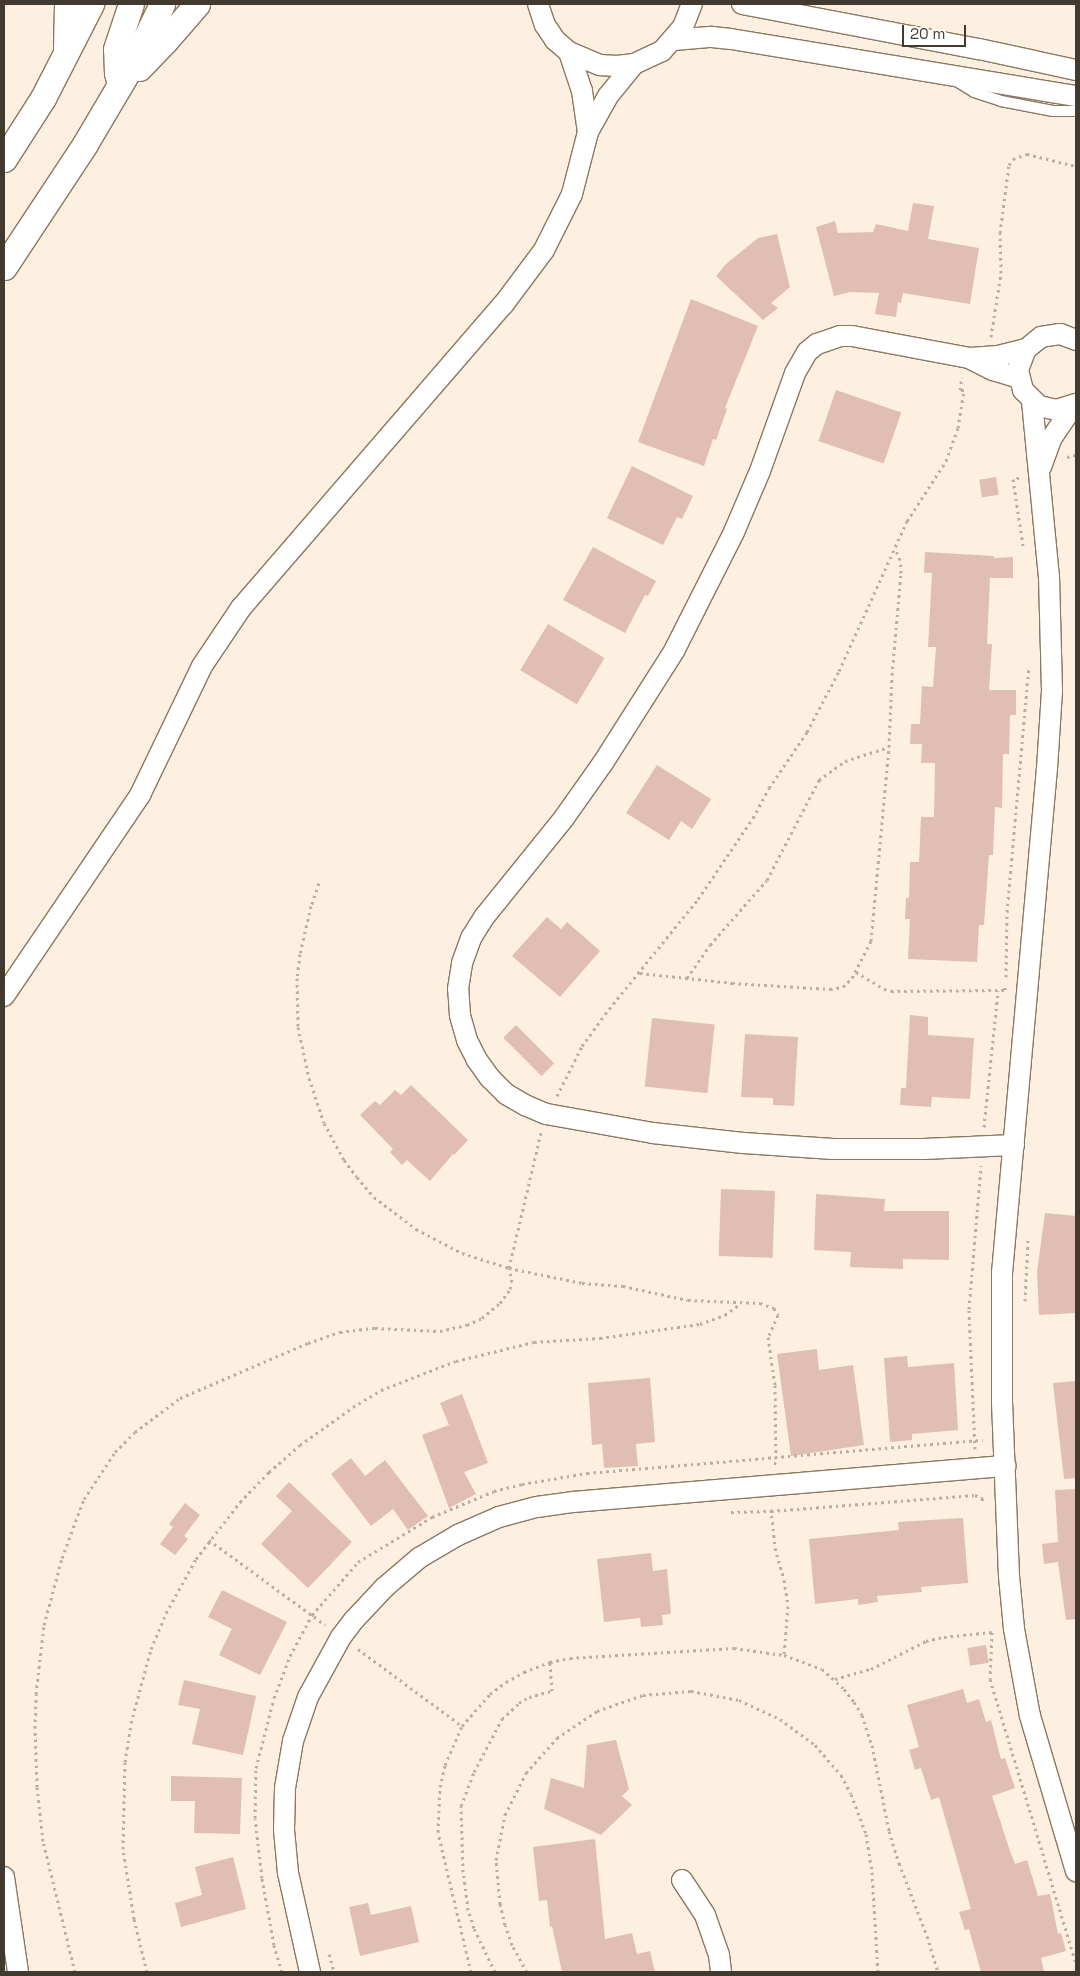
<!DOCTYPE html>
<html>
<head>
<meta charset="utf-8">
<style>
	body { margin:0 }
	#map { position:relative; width:1080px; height:1976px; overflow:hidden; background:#fdf0e0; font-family:"Space Grotesk",sans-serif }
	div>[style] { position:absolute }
	.building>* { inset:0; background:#e0beb1; transform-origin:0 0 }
	.path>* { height:3px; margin-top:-1.5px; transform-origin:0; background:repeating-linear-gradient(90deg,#baaea0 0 2.5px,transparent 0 6.5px) }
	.roads { filter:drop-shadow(1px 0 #8b785f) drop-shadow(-1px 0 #8b785f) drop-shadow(0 1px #8b785f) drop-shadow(0 -1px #8b785f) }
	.service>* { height:10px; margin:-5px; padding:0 5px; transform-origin:5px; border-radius:5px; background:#fff }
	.minor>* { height:20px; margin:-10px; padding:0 10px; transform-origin:10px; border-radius:10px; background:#fff }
	.tertiary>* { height:25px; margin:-12.5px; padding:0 12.5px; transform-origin:12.5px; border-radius:12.5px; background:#fff }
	span { translate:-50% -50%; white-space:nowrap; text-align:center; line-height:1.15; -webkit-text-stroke:4px #fff; paint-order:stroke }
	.frame { position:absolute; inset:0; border:5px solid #433a2f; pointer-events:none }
	.scale { position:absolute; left:902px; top:25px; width:64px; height:22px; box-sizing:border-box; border:2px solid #433a2f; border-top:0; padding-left:6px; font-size:15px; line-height:18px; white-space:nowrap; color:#433a2f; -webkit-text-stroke:4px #fff; paint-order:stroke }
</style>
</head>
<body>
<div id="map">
	<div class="building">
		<i style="clip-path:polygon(913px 203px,934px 206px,928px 239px,979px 248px,970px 304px,903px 293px,901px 303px,898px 302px,896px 317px,875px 314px,879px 293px,850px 292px,834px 296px,816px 227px,835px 221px,838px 233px,873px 232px,876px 224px,908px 231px)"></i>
		<i style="clip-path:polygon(777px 234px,790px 287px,771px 303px,778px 308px,763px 320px,716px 276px,726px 264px,758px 238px)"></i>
		<i style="clip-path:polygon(691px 299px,758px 326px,725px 408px,727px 409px,716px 440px,713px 439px,704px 466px,638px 442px)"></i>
		<i style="left:836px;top:390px;width:69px;height:54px;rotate:19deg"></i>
		<i style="clip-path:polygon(632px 466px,693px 496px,682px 519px,677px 517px,663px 545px,607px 518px)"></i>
		<i style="left:996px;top:477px;width:18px;height:17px;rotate:81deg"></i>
		<i style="clip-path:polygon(593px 547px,656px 581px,648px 596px,645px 595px,625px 633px,563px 600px)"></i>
		<i style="clip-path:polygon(925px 552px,994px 556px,994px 558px,1013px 557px,1013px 578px,990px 578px,987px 644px,992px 644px,989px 690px,1016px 690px,1016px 715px,1010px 715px,1009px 754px,1003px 754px,1002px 808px,995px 807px,993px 855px,989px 855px,984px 925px,979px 925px,977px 962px,908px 959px,910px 919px,905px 919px,906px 898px,909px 898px,910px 862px,919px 862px,921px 817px,934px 817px,935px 763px,921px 763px,922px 744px,910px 744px,911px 724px,920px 724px,922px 686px,933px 687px,936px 647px,928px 647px,932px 573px,924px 573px)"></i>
		<i style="left:548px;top:624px;width:66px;height:54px;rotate:31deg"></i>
		<i style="clip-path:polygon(657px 765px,711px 799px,692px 829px,681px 821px,669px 840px,626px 813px)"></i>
		<i style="clip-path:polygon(547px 917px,561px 929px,567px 922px,600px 951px,560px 997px,512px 956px)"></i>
		<i style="clip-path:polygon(910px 1015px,928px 1017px,928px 1035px,974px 1038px,970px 1099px,932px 1097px,931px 1107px,900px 1105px,901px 1088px,906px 1088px)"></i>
		<i style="left:652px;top:1018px;width:63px;height:69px;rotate:6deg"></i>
		<i style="left:516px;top:1025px;width:54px;height:18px;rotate:45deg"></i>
		<i style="clip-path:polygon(745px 1034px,798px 1037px,794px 1106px,773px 1105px,773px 1098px,741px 1097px)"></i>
		<i style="clip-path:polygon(411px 1085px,468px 1140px,454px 1155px,453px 1154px,430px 1181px,407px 1160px,402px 1165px,390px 1152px,393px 1149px,360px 1115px,375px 1101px,380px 1105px,395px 1090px,401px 1095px)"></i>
		<i style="left:721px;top:1189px;width:54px;height:67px;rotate:2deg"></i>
		<i style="clip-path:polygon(816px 1194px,885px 1199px,884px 1211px,949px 1211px,949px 1260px,903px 1259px,903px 1269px,850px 1267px,851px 1252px,814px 1250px)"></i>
		<i style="clip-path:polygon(1045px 1213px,1076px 1216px,1076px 1313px,1039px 1315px,1037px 1272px)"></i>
		<i style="clip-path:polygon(817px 1349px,819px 1370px,853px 1365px,864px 1445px,791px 1456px,777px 1354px)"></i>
		<i style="clip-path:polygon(907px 1356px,908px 1367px,954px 1363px,958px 1430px,912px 1434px,912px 1440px,890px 1442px,884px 1358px)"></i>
		<i style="clip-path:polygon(650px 1378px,655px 1442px,636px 1444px,638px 1466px,604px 1468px,602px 1444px,592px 1445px,588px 1383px)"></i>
		<i style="clip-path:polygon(1076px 1381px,1076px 1478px,1064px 1479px,1053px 1383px)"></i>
		<i style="clip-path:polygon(462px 1394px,488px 1463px,464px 1472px,476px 1494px,449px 1508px,422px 1435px,449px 1425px,440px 1403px)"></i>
		<i style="clip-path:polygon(351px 1458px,365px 1476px,385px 1460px,428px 1516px,408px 1530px,393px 1509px,371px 1526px,331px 1474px)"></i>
		<i style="clip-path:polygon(289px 1482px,352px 1542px,308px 1588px,261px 1544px,292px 1511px,276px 1496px)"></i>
		<i style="clip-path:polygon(1076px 1489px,1076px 1619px,1066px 1620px,1058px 1562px,1044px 1564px,1042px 1544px,1058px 1542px,1055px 1490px)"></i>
		<i style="clip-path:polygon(185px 1503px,200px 1515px,184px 1536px,188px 1539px,175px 1555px,160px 1544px,173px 1527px,169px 1524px)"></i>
		<i style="clip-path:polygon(963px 1518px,968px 1583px,921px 1587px,922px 1592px,877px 1596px,878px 1602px,858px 1605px,858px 1599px,815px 1604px,809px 1539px,899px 1530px,898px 1522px)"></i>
		<i style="clip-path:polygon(651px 1553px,653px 1571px,667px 1569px,671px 1614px,662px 1615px,663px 1625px,641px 1627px,640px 1618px,604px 1622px,597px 1559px)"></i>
		<i style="clip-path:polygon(222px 1590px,287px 1622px,260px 1675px,219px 1655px,232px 1629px,208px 1617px)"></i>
		<i style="left:986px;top:1645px;width:18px;height:19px;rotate:81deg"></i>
		<i style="clip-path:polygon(184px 1680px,256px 1696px,243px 1755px,192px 1744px,200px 1709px,178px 1705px)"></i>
		<i style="clip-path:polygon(963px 1689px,967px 1703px,979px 1699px,986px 1722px,991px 1720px,1001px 1759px,1005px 1758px,1015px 1788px,992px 1796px,1010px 1851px,1015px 1864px,1027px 1860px,1038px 1896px,1050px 1894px,1058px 1934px,1061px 1933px,1066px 1951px,1041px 1958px,1044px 1972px,981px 1972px,969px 1929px,965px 1930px,959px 1912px,971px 1909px,939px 1797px,931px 1800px,921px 1768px,915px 1770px,909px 1750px,919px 1747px,907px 1705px)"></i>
		<i style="clip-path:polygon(616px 1740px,629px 1789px,622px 1796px,632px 1805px,601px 1835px,544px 1809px,551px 1778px,584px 1788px,587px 1745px)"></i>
		<i style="clip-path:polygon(171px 1776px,242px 1778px,240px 1834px,194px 1833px,195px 1801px,171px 1801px)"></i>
		<i style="clip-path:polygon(595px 1839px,605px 1939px,632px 1933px,637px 1954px,650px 1951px,655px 1972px,562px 1972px,552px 1926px,550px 1927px,547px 1900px,539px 1901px,533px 1847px)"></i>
		<i style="clip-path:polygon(233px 1857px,246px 1909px,181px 1927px,175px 1903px,202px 1895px,195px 1867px)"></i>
		<i style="clip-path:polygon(368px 1903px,371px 1915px,411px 1906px,419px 1942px,360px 1956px,349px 1907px)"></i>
	</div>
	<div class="path">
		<i style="left:991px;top:337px;width:65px;rotate:-81.1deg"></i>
		<i style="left:1001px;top:273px;width:40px;rotate:-91.4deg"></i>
		<i style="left:1000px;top:233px;width:69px;rotate:-82.5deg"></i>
		<i style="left:1009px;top:165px;width:7px;rotate:-56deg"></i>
		<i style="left:1013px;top:159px;width:15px;rotate:-20deg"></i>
		<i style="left:1027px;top:154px;width:50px;rotate:13.8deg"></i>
		<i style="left:1067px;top:457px;width:9px;rotate:-13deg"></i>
		<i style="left:1019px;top:478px;width:6px;rotate:171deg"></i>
		<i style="left:1013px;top:479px;width:68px;rotate:81.5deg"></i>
		<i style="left:319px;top:883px;width:24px;rotate:109deg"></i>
		<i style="left:311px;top:906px;width:49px;rotate:102.9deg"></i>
		<i style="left:300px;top:954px;width:24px;rotate:97deg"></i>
		<i style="left:297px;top:978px;width:49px;rotate:88.8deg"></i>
		<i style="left:298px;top:1027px;width:52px;rotate:77.8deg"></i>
		<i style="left:309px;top:1078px;width:47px;rotate:71.6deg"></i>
		<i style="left:324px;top:1123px;width:42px;rotate:61.6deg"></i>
		<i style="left:344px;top:1160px;width:21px;rotate:53deg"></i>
		<i style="left:357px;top:1177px;width:26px;rotate:50deg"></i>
		<i style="left:374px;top:1197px;width:53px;rotate:37.3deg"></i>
		<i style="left:416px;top:1229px;width:52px;rotate:27.6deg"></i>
		<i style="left:462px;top:1253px;width:49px;rotate:17.7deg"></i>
		<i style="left:509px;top:1268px;width:75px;rotate:11.6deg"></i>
		<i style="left:582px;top:1283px;width:41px;rotate:4.2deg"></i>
		<i style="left:623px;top:1286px;width:66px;rotate:12.2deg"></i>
		<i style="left:688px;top:1300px;width:72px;rotate:2.4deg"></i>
		<i style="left:760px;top:1303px;width:15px;rotate:20deg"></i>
		<i style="left:774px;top:1308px;width:8px;rotate:60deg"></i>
		<i style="left:778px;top:1315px;width:24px;rotate:114deg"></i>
		<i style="left:768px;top:1337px;width:49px;rotate:81.7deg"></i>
		<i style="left:775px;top:1385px;width:78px;rotate:89.3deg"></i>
		<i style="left:776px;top:1463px;width:3px;rotate:180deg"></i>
		<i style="left:856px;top:972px;width:33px;rotate:31deg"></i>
		<i style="left:884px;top:989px;width:7px;rotate:16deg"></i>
		<i style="left:891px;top:991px;width:114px;rotate:-0.5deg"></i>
		<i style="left:1005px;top:990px;width:3px;rotate:-90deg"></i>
		<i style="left:640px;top:973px;width:93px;rotate:6.2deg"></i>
		<i style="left:732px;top:983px;width:98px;rotate:3.5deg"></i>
		<i style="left:830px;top:989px;width:13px;rotate:-9deg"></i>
		<i style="left:843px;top:987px;width:13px;rotate:-45deg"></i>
		<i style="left:852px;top:978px;width:42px;rotate:-62.8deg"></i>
		<i style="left:871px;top:941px;width:195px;rotate:-84.7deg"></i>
		<i style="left:889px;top:747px;width:72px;rotate:-87.6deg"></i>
		<i style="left:892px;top:675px;width:102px;rotate:-85deg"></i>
		<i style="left:901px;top:573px;width:13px;rotate:-94deg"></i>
		<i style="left:900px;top:560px;width:13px;rotate:-113deg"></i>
		<i style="left:1006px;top:977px;width:65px;rotate:-89.1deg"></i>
		<i style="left:1007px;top:912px;width:246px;rotate:-84.9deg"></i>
		<i style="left:687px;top:978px;width:40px;rotate:-55.1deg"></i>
		<i style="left:710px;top:945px;width:86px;rotate:-48.8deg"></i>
		<i style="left:767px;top:880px;width:113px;rotate:-62.5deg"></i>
		<i style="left:819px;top:780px;width:32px;rotate:-36deg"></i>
		<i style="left:845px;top:761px;width:46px;rotate:-17.7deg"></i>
		<i style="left:557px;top:1096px;width:56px;rotate:-63.4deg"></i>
		<i style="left:582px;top:1046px;width:39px;rotate:-54deg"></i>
		<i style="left:605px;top:1014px;width:148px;rotate:-51deg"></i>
		<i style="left:698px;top:899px;width:98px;rotate:-55.8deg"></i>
		<i style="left:753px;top:818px;width:34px;rotate:-62deg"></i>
		<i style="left:769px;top:788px;width:68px;rotate:-55.8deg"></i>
		<i style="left:807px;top:732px;width:69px;rotate:-62.3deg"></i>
		<i style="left:839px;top:671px;width:165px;rotate:-65.6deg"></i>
		<i style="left:907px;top:521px;width:72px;rotate:-57deg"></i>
		<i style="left:946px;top:461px;width:35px;rotate:-70deg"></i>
		<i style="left:958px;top:428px;width:38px;rotate:-81deg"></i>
		<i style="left:964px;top:390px;width:4px;rotate:180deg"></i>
		<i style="left:960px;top:390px;width:13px;rotate:-81deg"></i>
		<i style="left:984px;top:1127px;width:137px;rotate:-84.1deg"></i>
		<i style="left:1025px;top:1301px;width:61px;rotate:-87.2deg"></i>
		<i style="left:975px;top:1449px;width:140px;rotate:-92.5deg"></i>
		<i style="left:969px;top:1309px;width:144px;rotate:-85.2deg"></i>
		<i style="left:771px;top:1509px;width:39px;rotate:84deg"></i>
		<i style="left:775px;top:1548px;width:33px;rotate:74deg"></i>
		<i style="left:784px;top:1580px;width:26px;rotate:81deg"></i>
		<i style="left:788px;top:1606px;width:49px;rotate:94.7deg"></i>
		<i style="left:731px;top:1512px;width:40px;rotate:-1.4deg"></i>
		<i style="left:771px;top:1511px;width:205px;rotate:-4.5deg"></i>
		<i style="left:975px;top:1495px;width:8px;rotate:23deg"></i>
		<i style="left:982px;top:1498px;width:6px;rotate:72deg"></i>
		<i style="left:209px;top:1540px;width:144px;rotate:36.2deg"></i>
		<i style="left:992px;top:1632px;width:47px;rotate:92.4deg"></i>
		<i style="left:990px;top:1679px;width:298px;rotate:73.2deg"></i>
		<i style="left:358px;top:1649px;width:129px;rotate:36.5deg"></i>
		<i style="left:835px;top:1679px;width:37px;rotate:-16deg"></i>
		<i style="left:871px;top:1669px;width:62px;rotate:-27deg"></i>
		<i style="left:926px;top:1641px;width:18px;rotate:-13deg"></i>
		<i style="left:944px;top:1637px;width:48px;rotate:-5.9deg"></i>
		<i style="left:329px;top:1954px;width:19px;rotate:74deg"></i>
		<i style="left:75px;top:1972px;width:135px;rotate:-103.7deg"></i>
		<i style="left:43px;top:1841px;width:54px;rotate:-96.3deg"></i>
		<i style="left:37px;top:1787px;width:59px;rotate:-91.9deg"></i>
		<i style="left:35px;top:1728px;width:34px;rotate:-88deg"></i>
		<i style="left:36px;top:1694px;width:69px;rotate:-83.4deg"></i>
		<i style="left:44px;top:1625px;width:69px;rotate:-75deg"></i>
		<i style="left:62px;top:1558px;width:63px;rotate:-69.6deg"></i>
		<i style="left:84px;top:1499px;width:56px;rotate:-56.6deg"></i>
		<i style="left:115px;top:1452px;width:28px;rotate:-45deg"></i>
		<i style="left:135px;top:1432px;width:56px;rotate:-37.1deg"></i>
		<i style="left:180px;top:1398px;width:139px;rotate:-23.3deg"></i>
		<i style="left:308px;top:1343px;width:34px;rotate:-19deg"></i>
		<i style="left:340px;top:1332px;width:35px;rotate:-7deg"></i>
		<i style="left:375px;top:1328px;width:65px;rotate:2.6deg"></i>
		<i style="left:440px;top:1331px;width:28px;rotate:-13deg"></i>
		<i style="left:467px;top:1325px;width:17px;rotate:-25deg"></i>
		<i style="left:482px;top:1318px;width:23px;rotate:-40deg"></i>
		<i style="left:500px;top:1303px;width:17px;rotate:-54deg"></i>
		<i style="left:510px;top:1289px;width:7px;rotate:-74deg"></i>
		<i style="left:512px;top:1282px;width:14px;rotate:-102deg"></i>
		<i style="left:509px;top:1268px;width:139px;rotate:-76.7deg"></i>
		<i style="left:147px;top:1972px;width:55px;rotate:-103.8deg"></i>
		<i style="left:134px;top:1919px;width:71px;rotate:-98.9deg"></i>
		<i style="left:123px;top:1849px;width:87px;rotate:-88.7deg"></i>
		<i style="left:125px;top:1762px;width:39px;rotate:-81deg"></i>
		<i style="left:131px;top:1723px;width:77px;rotate:-74.9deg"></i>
		<i style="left:151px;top:1649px;width:39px;rotate:-67deg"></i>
		<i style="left:166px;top:1613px;width:62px;rotate:-60.9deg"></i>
		<i style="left:196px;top:1559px;width:72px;rotate:-52.3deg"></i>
		<i style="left:240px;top:1502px;width:42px;rotate:-46deg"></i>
		<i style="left:269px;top:1472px;width:41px;rotate:-41.1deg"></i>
		<i style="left:300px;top:1445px;width:65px;rotate:-35.6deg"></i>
		<i style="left:353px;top:1407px;width:33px;rotate:-31deg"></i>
		<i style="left:381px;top:1390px;width:80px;rotate:-21.1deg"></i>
		<i style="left:456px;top:1361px;width:80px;rotate:-13.7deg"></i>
		<i style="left:534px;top:1342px;width:66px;rotate:-3.5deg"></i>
		<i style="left:600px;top:1338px;width:101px;rotate:-8deg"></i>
		<i style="left:700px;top:1324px;width:27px;rotate:-20deg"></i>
		<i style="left:725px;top:1315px;width:19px;rotate:-36deg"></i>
		<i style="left:282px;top:1972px;width:28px;rotate:-107deg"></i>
		<i style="left:274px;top:1945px;width:68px;rotate:-100.2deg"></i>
		<i style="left:262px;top:1878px;width:60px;rotate:-96.7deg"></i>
		<i style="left:255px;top:1818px;width:50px;rotate:-88.9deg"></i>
		<i style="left:256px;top:1768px;width:72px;rotate:-75.6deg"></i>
		<i style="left:274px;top:1698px;width:45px;rotate:-69.1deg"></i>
		<i style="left:290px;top:1656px;width:47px;rotate:-61.8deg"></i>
		<i style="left:312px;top:1615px;width:70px;rotate:-49deg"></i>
		<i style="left:358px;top:1562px;width:87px;rotate:-31.3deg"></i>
		<i style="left:432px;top:1517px;width:67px;rotate:-22.8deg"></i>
		<i style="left:494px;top:1491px;width:29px;rotate:-14deg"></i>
		<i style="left:522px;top:1484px;width:66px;rotate:-9.6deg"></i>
		<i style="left:587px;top:1473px;width:397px;rotate:-4.8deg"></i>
		<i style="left:471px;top:1972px;width:144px;rotate:-103.3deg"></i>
		<i style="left:438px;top:1832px;width:45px;rotate:-87.5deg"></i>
		<i style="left:440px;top:1787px;width:23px;rotate:-77deg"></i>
		<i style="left:445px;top:1765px;width:43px;rotate:-66.4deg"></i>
		<i style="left:462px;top:1726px;width:43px;rotate:-48.8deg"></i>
		<i style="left:490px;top:1694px;width:20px;rotate:-37deg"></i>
		<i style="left:506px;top:1682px;width:21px;rotate:-29deg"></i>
		<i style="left:524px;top:1672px;width:28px;rotate:-21deg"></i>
		<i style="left:550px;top:1662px;width:20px;rotate:-11deg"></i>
		<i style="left:570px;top:1658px;width:164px;rotate:-3.5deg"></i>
		<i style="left:734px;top:1648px;width:50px;rotate:8deg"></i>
		<i style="left:784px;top:1655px;width:40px;rotate:20.2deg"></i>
		<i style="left:822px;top:1669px;width:30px;rotate:42deg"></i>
		<i style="left:844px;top:1689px;width:16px;rotate:52deg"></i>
		<i style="left:854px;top:1702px;width:15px;rotate:58deg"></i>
		<i style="left:862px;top:1715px;width:32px;rotate:72deg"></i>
		<i style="left:872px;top:1745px;width:88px;rotate:78.8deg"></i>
		<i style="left:889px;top:1831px;width:34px;rotate:73deg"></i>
		<i style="left:899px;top:1863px;width:78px;rotate:69deg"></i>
		<i style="left:927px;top:1936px;width:38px;rotate:73deg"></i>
		<i style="left:495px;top:1972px;width:49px;rotate:-115.5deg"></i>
		<i style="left:474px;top:1928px;width:19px;rotate:-108deg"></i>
		<i style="left:468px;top:1910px;width:38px;rotate:-97deg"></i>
		<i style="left:463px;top:1872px;width:66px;rotate:-91.7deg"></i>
		<i style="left:461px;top:1806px;width:36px;rotate:-69deg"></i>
		<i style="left:474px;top:1772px;width:60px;rotate:-62.2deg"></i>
		<i style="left:502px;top:1719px;width:23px;rotate:-43deg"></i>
		<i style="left:519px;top:1703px;width:12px;rotate:-31deg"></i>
		<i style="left:529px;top:1697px;width:24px;rotate:-15deg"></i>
		<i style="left:552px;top:1691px;width:29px;rotate:-94deg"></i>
		<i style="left:527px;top:1972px;width:31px;rotate:-119deg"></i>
		<i style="left:512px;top:1945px;width:21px;rotate:-109deg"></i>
		<i style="left:505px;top:1925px;width:22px;rotate:-103deg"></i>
		<i style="left:500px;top:1904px;width:44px;rotate:-95.2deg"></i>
		<i style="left:496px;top:1860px;width:46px;rotate:-78.7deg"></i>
		<i style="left:505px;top:1815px;width:47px;rotate:-63.4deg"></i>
		<i style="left:526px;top:1773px;width:47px;rotate:-48.5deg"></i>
		<i style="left:557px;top:1738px;width:48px;rotate:-34deg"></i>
		<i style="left:597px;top:1711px;width:49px;rotate:-19.2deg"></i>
		<i style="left:643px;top:1695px;width:48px;rotate:-4.8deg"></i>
		<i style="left:691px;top:1691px;width:49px;rotate:10.6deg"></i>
		<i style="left:739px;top:1700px;width:45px;rotate:24.9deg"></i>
		<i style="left:780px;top:1719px;width:44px;rotate:36.6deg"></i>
		<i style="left:815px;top:1745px;width:40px;rotate:49deg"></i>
		<i style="left:841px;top:1775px;width:21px;rotate:62deg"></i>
		<i style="left:851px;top:1794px;width:43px;rotate:69.4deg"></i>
		<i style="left:866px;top:1834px;width:38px;rotate:81deg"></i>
		<i style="left:872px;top:1872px;width:100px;rotate:86.6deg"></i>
	</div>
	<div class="roads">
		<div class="service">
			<i style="left:958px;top:82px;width:19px;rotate:32deg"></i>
			<i style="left:974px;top:92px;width:28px;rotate:18deg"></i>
			<i style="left:1001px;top:101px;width:53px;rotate:10.9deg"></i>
			<i style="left:1053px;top:111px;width:23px"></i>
		</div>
		<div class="minor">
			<i style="left:538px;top:4px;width:22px;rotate:72deg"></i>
			<i style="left:545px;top:25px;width:18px;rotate:56deg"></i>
			<i style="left:555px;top:40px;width:18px;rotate:41deg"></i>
			<i style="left:569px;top:52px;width:34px;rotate:23deg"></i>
			<i style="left:600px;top:65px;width:17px;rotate:3deg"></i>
			<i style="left:617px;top:66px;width:17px;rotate:-7deg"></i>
			<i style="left:634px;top:64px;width:31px;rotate:-25deg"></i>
			<i style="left:662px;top:51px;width:32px;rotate:-49deg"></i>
			<i style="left:683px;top:27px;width:25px;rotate:-69deg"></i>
			<i style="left:742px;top:4px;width:241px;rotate:10.8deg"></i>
			<i style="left:979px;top:49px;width:99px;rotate:12.2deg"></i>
			<i style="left:674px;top:40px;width:38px;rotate:-5deg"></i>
			<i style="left:712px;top:37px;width:19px;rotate:6deg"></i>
			<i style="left:731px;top:39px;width:350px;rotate:9.4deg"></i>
			<i style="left:569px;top:52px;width:41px;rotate:71.6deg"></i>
			<i style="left:582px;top:91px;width:41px;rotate:81.7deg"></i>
			<i style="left:1076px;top:340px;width:17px;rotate:-159deg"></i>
			<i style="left:1060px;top:334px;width:19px;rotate:171deg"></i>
			<i style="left:1041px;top:337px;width:19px;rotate:141deg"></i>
			<i style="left:1026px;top:349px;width:22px;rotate:111deg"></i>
			<i style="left:1018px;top:370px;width:21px;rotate:76deg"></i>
			<i style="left:1023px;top:390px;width:23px;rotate:45deg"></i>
			<i style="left:1039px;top:406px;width:17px;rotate:13deg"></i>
			<i style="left:1056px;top:410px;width:21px;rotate:-17deg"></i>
			<i style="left:971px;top:359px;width:25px;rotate:27deg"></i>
			<i style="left:993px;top:370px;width:27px;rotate:17deg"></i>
			<i style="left:1032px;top:401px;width:176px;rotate:84.5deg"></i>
			<i style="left:1049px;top:576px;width:115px;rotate:88.5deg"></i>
			<i style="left:1052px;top:691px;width:77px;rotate:93.7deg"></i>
			<i style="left:1047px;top:768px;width:507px;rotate:95.09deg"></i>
			<i style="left:1002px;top:1273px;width:129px;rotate:90deg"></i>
			<i style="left:1002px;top:1402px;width:174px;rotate:87.7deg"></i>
			<i style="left:1009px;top:1576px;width:53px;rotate:84.6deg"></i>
			<i style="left:1014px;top:1629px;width:88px;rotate:79.6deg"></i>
			<i style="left:1030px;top:1716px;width:162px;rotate:73.5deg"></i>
			<i style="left:1041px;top:467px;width:30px;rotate:-70deg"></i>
			<i style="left:1051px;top:439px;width:40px;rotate:-56deg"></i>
			<i style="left:4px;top:996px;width:243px;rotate:-55.9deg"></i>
			<i style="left:140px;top:795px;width:143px;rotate:-64.3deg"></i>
			<i style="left:202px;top:666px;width:70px;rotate:-56.1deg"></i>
			<i style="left:241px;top:608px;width:401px;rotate:-49.2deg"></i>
			<i style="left:503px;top:305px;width:69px;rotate:-53.3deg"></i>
			<i style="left:544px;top:250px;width:63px;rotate:-63.4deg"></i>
			<i style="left:572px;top:194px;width:64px;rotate:-75.5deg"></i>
			<i style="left:588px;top:132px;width:41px;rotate:-60.9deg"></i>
			<i style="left:608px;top:96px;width:41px;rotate:-50.9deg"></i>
			<i style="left:1014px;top:1145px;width:91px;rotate:177.5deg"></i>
			<i style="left:923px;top:1149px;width:90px;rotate:180deg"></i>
			<i style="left:833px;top:1149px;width:90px;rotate:-176.2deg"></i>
			<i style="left:743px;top:1143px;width:91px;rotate:-173.7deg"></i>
			<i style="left:653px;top:1133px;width:109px;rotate:-169.9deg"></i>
			<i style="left:546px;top:1114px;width:23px;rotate:-157deg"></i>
			<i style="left:525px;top:1105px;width:22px;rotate:-150deg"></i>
			<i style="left:506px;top:1094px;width:23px;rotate:-135deg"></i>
			<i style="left:490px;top:1078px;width:22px;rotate:-126deg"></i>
			<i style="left:477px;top:1060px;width:22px;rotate:-117deg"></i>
			<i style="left:467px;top:1040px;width:26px;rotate:-106deg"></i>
			<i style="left:460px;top:1015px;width:26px;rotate:-94deg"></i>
			<i style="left:458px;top:989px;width:26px;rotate:-81deg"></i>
			<i style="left:462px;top:963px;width:27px;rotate:-70deg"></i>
			<i style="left:471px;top:938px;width:26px;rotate:-58deg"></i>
			<i style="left:485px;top:916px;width:126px;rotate:-51.1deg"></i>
			<i style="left:564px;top:818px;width:67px;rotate:-54.7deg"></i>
			<i style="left:603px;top:763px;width:133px;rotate:-57.6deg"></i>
			<i style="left:674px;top:651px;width:133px;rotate:-63.2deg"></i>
			<i style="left:734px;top:532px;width:66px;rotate:-66.9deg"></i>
			<i style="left:760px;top:471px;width:104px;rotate:-70.3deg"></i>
			<i style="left:795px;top:373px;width:24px;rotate:-60deg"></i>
			<i style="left:807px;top:352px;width:13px;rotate:-39deg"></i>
			<i style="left:817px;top:344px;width:24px;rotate:-19deg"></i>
			<i style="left:840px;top:336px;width:12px"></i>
			<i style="left:852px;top:336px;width:120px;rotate:10.6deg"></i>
			<i style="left:970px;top:358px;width:28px;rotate:-4deg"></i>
			<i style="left:998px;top:356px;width:29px;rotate:-14deg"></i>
			<i style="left:4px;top:1877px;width:96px;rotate:81.6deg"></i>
			<i style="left:682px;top:1880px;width:42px;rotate:56.7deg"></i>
			<i style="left:705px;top:1915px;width:42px;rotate:70.7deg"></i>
			<i style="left:719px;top:1955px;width:17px;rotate:83deg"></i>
			<i style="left:310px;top:1972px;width:101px;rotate:-102.5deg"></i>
			<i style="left:288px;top:1873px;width:43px;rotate:-95.3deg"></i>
			<i style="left:284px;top:1830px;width:42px;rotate:-88.6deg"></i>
			<i style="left:285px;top:1788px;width:48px;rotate:-80.3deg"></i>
			<i style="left:293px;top:1741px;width:46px;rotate:-71.2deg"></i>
			<i style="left:308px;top:1697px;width:68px;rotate:-61.2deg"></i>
			<i style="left:341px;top:1637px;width:21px;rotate:-53deg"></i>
			<i style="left:354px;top:1620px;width:45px;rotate:-46.8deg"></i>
			<i style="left:385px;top:1587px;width:45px;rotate:-40.5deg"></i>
			<i style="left:419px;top:1558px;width:45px;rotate:-30.5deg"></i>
			<i style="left:458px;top:1535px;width:45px;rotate:-23.7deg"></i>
			<i style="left:499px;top:1517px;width:39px;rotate:-15deg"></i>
			<i style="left:537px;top:1507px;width:37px;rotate:-8deg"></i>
			<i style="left:574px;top:1502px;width:433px;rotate:-4.8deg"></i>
		</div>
		<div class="tertiary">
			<i style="left:66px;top:49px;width:45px;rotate:-88.7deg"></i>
			<i style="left:139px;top:68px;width:37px;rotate:-46deg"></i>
			<i style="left:165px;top:41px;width:49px;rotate:-49.1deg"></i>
			<i style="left:120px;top:84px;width:11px;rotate:-105deg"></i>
			<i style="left:117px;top:73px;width:24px;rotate:-92deg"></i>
			<i style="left:116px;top:49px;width:47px;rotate:-71.6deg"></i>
			<i style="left:4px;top:159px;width:72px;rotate:-57.4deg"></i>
			<i style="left:43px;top:98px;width:106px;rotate:-62.9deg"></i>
			<i style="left:4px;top:267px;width:147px;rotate:-56.6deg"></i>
			<i style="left:85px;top:144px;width:102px;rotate:-59.4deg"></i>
			<i style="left:137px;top:56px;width:58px;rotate:-64.3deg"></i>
		</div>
	</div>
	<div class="frame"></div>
	<div class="scale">20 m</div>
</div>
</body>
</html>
